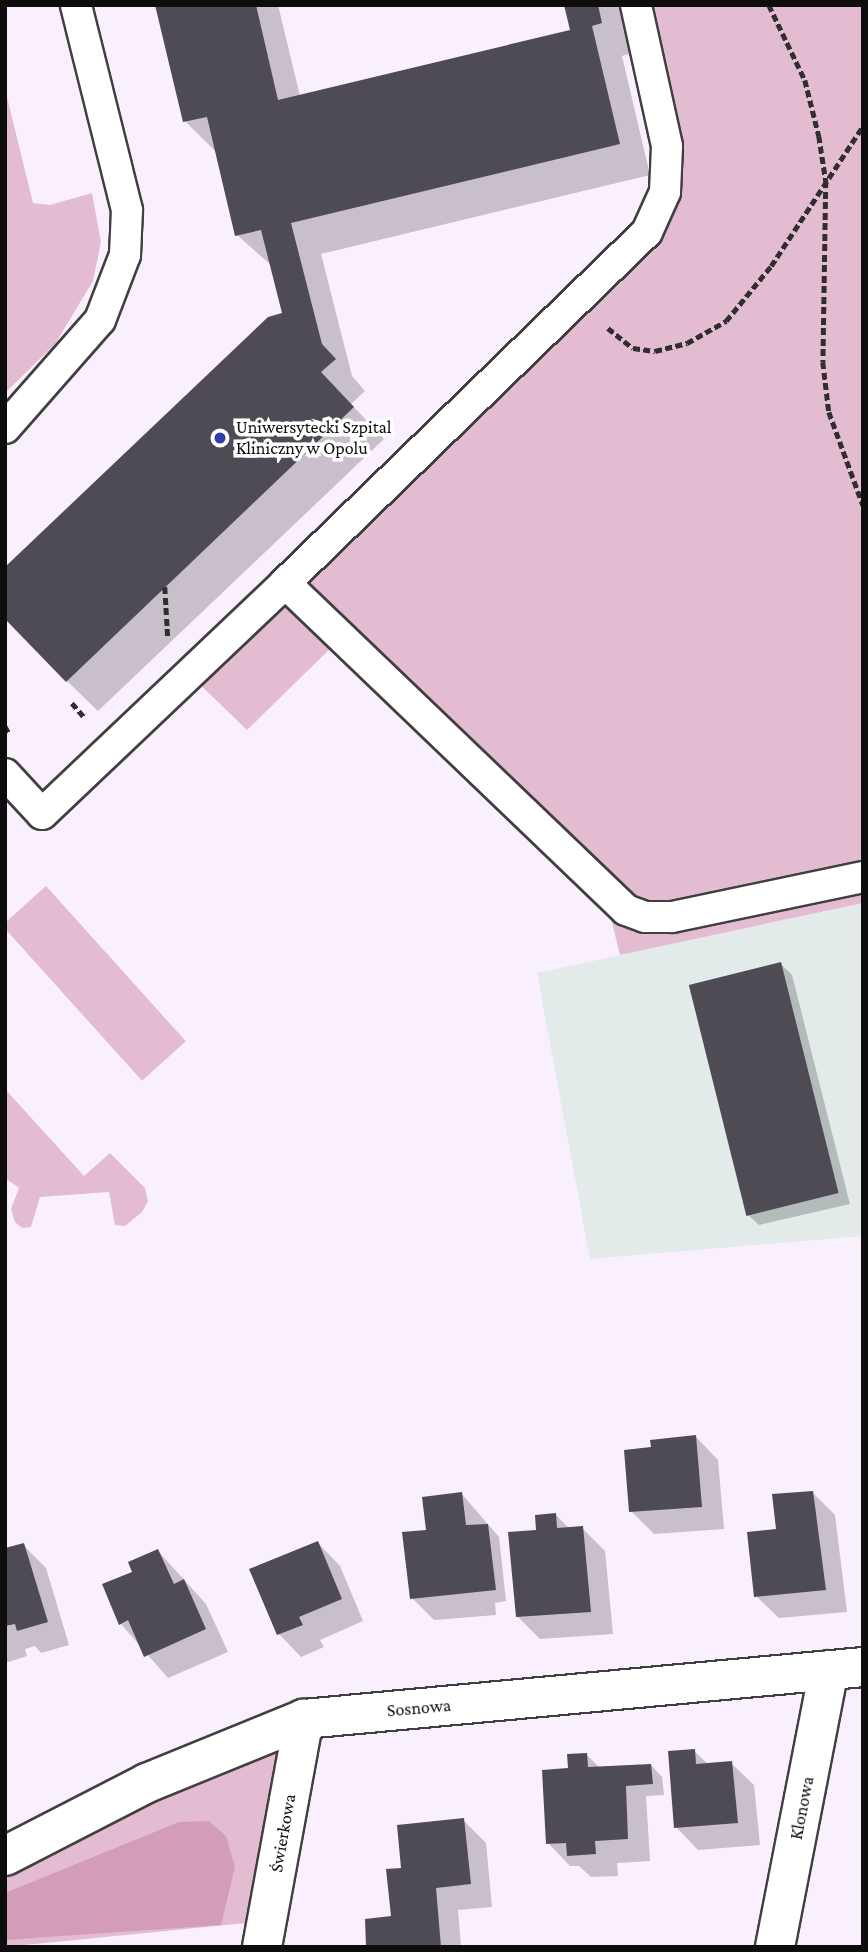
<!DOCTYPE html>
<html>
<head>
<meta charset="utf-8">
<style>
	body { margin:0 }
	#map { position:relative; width:868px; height:1952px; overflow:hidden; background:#faeffd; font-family:"Crimson Pro",serif }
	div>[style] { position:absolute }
	.industrial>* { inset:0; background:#e2ebea }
	.green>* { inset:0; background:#e4bcd2; transform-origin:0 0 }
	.forest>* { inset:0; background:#d49db7 }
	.shadow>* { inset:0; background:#0003 }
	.building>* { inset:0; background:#4e4b55; transform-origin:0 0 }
	.path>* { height:4.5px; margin-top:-2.25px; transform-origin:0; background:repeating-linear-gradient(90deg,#2f2f2f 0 7px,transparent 0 10.5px) }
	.roads { filter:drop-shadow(2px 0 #404040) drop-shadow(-2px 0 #404040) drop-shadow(0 2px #404040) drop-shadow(0 -2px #404040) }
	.lane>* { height:30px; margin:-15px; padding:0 15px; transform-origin:15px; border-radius:15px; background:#fff }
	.street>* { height:38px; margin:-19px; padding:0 19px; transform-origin:19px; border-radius:19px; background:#fff }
	.dots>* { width:19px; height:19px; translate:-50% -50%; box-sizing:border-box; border:4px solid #fff; border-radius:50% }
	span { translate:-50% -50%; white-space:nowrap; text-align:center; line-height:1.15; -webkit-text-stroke:7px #fff; paint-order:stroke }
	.poi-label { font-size:18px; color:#0d0d0d }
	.left { translate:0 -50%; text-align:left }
	.street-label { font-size:18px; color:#0d0d0d }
	.frame { position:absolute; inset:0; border:7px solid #0d0d0d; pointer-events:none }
</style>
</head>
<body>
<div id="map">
	<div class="industrial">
		<i style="clip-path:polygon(863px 903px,863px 1236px,590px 1259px,537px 973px)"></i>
	</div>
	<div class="green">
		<i style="clip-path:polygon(636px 5px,863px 5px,863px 903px,620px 955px,605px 894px,341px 638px,247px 730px,189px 674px,660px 211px)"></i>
		<i style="clip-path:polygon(5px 89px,33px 203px,50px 205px,92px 193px,101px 242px,93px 281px,55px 344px,5px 393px)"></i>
		<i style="left:46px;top:886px;width:209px;height:59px;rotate:48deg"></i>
		<i style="clip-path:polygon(5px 1089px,84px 1176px,110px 1153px,145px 1188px,148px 1201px,142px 1212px,125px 1226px,115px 1225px,109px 1192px,40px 1197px,31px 1227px,22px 1228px,15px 1222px,11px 1209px,19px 1188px,5px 1178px)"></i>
		<i style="clip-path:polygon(304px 1719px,267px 1921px,5px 1947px,5px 1856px)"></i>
	</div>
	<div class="forest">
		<i style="clip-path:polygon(209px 1821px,226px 1836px,235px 1867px,221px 1925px,5px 1940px,5px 1893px,179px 1822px)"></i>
	</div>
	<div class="shadow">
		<i style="clip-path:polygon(157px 5px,278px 5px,300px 96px,572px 31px,566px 5px,621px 5px,632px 53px,622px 56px,650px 175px,321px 254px,352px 376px,365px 391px,351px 404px,384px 439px,98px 711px,67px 681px,284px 315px,271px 265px,237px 235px,216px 152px,185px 121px)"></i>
		<i style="clip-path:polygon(781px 964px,792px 975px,850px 1204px,759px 1225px,747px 1214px)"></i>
		<i style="clip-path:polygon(696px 1437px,718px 1460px,724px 1529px,654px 1534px,631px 1511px,653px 1449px)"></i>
		<i style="clip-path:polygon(812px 1492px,835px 1515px,847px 1612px,779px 1618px,756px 1596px,778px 1530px)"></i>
		<i style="clip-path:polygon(461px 1493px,499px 1537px,506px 1601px,495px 1603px,496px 1615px,434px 1620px,412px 1598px,428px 1531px)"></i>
		<i style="clip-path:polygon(556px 1515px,570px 1529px,582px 1528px,605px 1551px,613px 1634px,540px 1639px,517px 1616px)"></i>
		<i style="clip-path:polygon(318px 1543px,340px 1566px,363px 1621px,320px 1640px,324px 1647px,301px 1657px,279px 1634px)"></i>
		<i style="clip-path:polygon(23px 1545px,46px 1568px,69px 1645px,41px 1653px,35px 1646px,25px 1649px,27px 1656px,5px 1663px,5px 1550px)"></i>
		<i style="clip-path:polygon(158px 1551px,206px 1604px,228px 1652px,168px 1678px,121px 1624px,135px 1573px)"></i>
		<i style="clip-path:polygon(694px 1751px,708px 1764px,731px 1763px,754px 1785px,760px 1845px,698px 1850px,676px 1827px)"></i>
		<i style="clip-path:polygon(587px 1755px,600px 1768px,651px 1765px,662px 1777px,664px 1795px,646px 1796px,650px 1861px,617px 1863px,618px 1876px,591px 1877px,579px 1866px,570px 1866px,548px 1843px,570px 1770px)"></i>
		<i style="clip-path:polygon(463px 1820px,486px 1843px,492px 1907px,458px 1910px,461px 1947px,368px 1947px)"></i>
	</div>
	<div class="building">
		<i style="clip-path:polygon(155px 5px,256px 5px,278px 100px,570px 30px,564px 5px,598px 5px,602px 23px,592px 26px,620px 144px,291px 223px,322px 344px,336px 359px,321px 372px,354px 407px,66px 682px,5px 619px,5px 567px,268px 317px,282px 313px,261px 230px,235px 236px,207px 117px,183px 122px)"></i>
		<i style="left:781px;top:962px;width:238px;height:95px;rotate:76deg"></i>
		<i style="clip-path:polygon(696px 1435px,702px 1507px,629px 1512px,624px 1450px,651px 1447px,650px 1440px)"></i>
		<i style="clip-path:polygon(813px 1491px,826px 1590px,754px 1597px,747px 1532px,776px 1529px,772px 1494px)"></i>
		<i style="clip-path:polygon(462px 1492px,466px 1525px,488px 1524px,496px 1590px,410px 1599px,402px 1532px,426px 1530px,422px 1497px)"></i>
		<i style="clip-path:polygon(556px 1513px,557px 1528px,583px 1526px,591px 1612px,516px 1617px,508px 1532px,536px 1530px,535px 1515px)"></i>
		<i style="clip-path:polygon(318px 1541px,342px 1599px,299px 1617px,303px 1625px,277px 1635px,249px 1569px)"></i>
		<i style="clip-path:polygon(24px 1543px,48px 1622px,17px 1631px,15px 1624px,5px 1626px,5px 1548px)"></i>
		<i style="clip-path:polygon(158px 1549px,174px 1584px,184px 1579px,206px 1629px,144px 1657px,128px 1620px,119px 1625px,102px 1584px,132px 1572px,128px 1562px)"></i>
		<i style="clip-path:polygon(695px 1749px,696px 1764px,732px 1761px,738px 1823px,674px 1828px,668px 1751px)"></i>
		<i style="clip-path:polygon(587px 1753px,588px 1767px,651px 1764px,653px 1784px,626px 1786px,628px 1839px,595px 1841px,596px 1854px,567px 1856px,566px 1843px,546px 1844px,542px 1770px,568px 1768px,567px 1754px)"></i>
		<i style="clip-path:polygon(464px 1818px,471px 1884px,436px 1888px,441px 1947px,366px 1947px,365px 1919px,391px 1916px,386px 1869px,401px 1868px,397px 1825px)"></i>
	</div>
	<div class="path">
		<i style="left:769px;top:5px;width:83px;rotate:64.4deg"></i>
		<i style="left:805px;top:80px;width:58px;rotate:76deg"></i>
		<i style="left:819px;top:136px;width:46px;rotate:81.2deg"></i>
		<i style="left:826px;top:181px;width:181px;rotate:90.9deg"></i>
		<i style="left:823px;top:362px;width:50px;rotate:83.2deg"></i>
		<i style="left:829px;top:412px;width:99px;rotate:69.9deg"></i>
		<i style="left:608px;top:328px;width:32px;rotate:39deg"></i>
		<i style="left:633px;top:348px;width:22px;rotate:8deg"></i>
		<i style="left:655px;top:351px;width:33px;rotate:-14deg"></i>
		<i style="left:687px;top:343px;width:45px;rotate:-29.4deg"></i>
		<i style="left:726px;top:321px;width:71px;rotate:-50.7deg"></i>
		<i style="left:771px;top:266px;width:168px;rotate:-56.7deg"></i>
		<i style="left:165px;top:587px;width:52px;rotate:86.7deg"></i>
		<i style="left:72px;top:703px;width:18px;rotate:49deg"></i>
		<i style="left:5px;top:726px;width:10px;rotate:61deg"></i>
	</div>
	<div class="roads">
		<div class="lane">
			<i style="left:5px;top:428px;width:144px;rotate:-48.7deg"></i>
			<i style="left:100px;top:320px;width:70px;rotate:-69deg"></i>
			<i style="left:125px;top:255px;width:45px;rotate:-87.5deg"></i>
			<i style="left:127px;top:210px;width:211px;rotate:-104deg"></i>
			<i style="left:285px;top:583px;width:504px;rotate:-44.12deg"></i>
			<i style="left:647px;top:232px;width:44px;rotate:-65.8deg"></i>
			<i style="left:665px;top:192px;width:46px;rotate:-87.5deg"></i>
			<i style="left:667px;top:146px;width:144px;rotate:-102.4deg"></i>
			<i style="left:5px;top:774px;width:54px;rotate:47.2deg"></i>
			<i style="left:42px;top:814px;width:335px;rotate:-43.5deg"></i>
			<i style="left:285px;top:583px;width:472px;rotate:43.8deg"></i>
			<i style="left:626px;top:910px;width:20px;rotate:20deg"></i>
			<i style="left:645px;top:917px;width:27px"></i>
			<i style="left:672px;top:917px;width:195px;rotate:-11.8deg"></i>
		</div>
		<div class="street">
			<i style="left:5px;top:1856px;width:160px;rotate:-27.2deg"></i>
			<i style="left:147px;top:1783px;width:170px;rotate:-22.2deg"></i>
			<i style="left:304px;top:1719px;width:561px;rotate:-5.31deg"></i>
			<i style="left:262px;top:1947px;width:232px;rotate:-79.6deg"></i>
			<i style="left:775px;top:1947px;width:282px;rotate:-79deg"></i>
		</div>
	</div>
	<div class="dots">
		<i style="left:220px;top:438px;background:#333caf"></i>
	</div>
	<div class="poi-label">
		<span class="left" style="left:236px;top:438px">Uniwersytecki Szpital<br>Kliniczny w Opolu</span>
	</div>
	<div class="street-label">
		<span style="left:419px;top:1708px;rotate:-5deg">Sosnowa</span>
		<span style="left:802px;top:1808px;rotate:-79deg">Klonowa</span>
		<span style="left:283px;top:1833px;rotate:-80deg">Świerkowa</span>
	</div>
	<div class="frame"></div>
</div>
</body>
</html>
